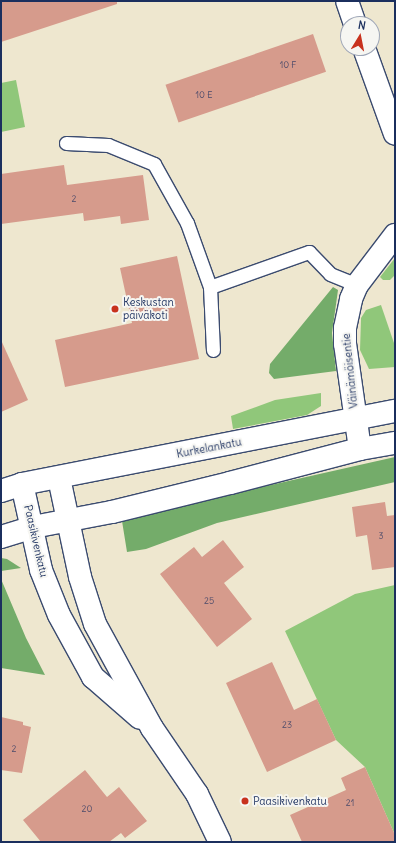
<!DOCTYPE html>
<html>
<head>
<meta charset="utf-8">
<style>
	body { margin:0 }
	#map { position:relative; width:396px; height:843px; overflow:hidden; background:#eee7cf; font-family:Delius,sans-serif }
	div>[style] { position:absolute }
	.green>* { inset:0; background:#90c77a }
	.forest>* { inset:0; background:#74ac6a }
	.building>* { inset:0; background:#d69b8c; transform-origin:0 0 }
	.roads { filter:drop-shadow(1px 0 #3b4b6f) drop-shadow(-1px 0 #3b4b6f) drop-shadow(0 1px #3b4b6f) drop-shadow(0 -1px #3b4b6f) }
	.service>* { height:13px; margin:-6.5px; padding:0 6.5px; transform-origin:6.5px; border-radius:6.5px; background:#fff }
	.minor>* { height:22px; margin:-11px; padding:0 11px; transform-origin:11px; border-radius:11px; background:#fff }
	.tertiary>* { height:22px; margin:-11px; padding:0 11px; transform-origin:11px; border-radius:11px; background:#fff }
	.dots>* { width:11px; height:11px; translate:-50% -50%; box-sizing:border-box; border:2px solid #f6f6f2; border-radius:50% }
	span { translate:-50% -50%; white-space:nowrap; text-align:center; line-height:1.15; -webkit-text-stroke:4px #f6f6f2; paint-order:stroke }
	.number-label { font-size:9px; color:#4a4a6a }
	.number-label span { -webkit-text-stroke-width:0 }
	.poi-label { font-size:11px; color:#1b2f5e }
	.left { translate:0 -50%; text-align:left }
	.street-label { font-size:11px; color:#1b2f5e }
	.frame { position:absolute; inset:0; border:2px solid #1b2f5e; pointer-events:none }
	.north { position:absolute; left:340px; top:16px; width:40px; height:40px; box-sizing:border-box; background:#f6f6f2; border:1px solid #9ea6b7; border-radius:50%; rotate:10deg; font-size:11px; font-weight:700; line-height:16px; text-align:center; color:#1b2f5e }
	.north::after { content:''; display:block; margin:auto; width:14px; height:18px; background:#c8321e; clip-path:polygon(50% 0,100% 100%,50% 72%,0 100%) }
</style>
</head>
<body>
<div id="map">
	<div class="green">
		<i style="clip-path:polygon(16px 80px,25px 127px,1px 132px,1px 83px)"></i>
		<i style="clip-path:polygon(395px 258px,395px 275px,390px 280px,383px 280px,380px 277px)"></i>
		<i style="clip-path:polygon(381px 305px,395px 346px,395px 367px,369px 369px,360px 350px,361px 318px,366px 310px)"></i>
		<i style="clip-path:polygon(321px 393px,321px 406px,307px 415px,233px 429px,231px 416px,275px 400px)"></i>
		<i style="clip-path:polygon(395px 585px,395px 835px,365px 767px,336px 740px,285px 631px,355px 594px)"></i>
	</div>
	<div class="forest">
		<i style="clip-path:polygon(333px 287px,338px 290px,332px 333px,336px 371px,274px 379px,269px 373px,270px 364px)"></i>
		<i style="clip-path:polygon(395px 457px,395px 482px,217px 523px,146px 549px,127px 552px,122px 521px,146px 513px)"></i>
		<i style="clip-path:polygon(1px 558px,7px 559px,21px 568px,1px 571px)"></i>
		<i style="clip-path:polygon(1px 579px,26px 638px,45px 675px,1px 668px)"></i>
	</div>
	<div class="building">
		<i style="clip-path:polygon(1px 1px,117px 1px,117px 4px,1px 42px)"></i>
		<i style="left:313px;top:34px;width:40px;height:156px;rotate:71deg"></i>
		<i style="clip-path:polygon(64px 165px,67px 185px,143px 175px,149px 220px,121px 224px,120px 216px,84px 221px,83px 213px,1px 224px,1px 174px)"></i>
		<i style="clip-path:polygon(177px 256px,199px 359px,65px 387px,55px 340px,132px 323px,120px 268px)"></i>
		<i style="clip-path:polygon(1px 340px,28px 400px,1px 412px)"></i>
		<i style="clip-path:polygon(385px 502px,387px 516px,395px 515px,395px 567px,372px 570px,367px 535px,356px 537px,352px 507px)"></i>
		<i style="clip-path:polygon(223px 540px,244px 567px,224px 583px,252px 619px,217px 647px,160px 574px,194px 547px,202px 557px)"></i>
		<i style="clip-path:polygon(272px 662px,294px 710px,317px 699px,336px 740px,267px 772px,226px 683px)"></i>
		<i style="clip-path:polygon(1px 717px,23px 722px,23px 725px,31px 727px,22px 773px,1px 770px)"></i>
		<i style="clip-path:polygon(365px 767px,395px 835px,395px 842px,302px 842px,290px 815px,346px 790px,341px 778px)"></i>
		<i style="clip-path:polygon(85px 770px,107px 797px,119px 787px,147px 821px,125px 838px,121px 833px,109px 842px,41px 842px,23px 820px)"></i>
	</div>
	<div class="roads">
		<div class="service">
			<i style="left:66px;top:143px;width:42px;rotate:2.7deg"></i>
			<i style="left:108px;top:145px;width:50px;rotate:22.4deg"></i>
			<i style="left:154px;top:164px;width:68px;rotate:60.8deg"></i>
			<i style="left:187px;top:223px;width:68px;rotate:70.2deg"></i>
			<i style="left:210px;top:287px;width:63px;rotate:87.3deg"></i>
			<i style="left:210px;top:287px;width:105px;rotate:-19.5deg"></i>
			<i style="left:309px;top:252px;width:30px;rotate:46deg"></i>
			<i style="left:330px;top:274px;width:29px;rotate:22deg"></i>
		</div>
		<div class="minor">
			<i style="left:347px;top:1px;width:24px;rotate:71deg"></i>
			<i style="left:364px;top:48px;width:91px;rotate:70.2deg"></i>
			<i style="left:360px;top:449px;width:106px;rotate:-98.1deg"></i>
			<i style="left:345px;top:344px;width:16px;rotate:-90deg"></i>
			<i style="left:345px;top:328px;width:30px;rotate:-78deg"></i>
			<i style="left:351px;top:299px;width:15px;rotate:-67deg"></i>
			<i style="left:357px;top:285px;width:63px;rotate:-52.8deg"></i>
		</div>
		<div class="tertiary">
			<i style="left:59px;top:478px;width:101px;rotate:78deg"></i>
			<i style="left:80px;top:577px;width:49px;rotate:72.3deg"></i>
			<i style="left:95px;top:624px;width:119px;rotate:61.3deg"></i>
			<i style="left:152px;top:728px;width:80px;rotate:55.7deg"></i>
			<i style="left:197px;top:794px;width:53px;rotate:64.4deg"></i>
			<i style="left:22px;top:484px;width:88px;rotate:77.5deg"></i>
			<i style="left:41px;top:570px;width:48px;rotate:68.2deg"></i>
			<i style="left:59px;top:615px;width:71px;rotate:61.3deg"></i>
			<i style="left:93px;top:677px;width:62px;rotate:41.1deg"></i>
			<i style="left:1px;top:491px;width:22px;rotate:-18deg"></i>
			<i style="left:22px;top:484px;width:380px;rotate:-11.1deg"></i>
			<i style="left:1px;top:537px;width:34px;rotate:-17deg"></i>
			<i style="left:33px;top:527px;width:80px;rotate:-10.8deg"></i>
			<i style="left:112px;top:512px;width:122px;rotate:-13.8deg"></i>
			<i style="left:230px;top:483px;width:134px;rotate:-14.7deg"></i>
			<i style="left:360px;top:449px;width:36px;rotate:-10deg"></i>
		</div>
	</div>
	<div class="dots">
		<i style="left:115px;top:309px;background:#c8321e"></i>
		<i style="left:245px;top:801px;background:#c8321e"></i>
	</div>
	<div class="number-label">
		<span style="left:288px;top:65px">10 F</span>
		<span style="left:204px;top:95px">10 E</span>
		<span style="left:74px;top:199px">2</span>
		<span style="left:381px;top:536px">3</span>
		<span style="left:209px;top:601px">25</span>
		<span style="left:287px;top:725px">23</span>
		<span style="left:14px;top:749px">2</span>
		<span style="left:350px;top:803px">21</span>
		<span style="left:87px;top:809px">20</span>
	</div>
	<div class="poi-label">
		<span class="left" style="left:123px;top:309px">Keskustan<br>päiväkoti</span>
		<span class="left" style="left:253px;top:801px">Paasikivenkatu</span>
	</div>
	<div class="street-label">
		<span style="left:350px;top:371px;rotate:-96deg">Väinämöisentie</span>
		<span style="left:209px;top:448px;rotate:-11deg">Kurkelankatu</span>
		<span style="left:36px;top:541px;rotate:77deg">Paasikivenkatu</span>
	</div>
	<div class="frame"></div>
	<div class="north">N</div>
</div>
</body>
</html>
